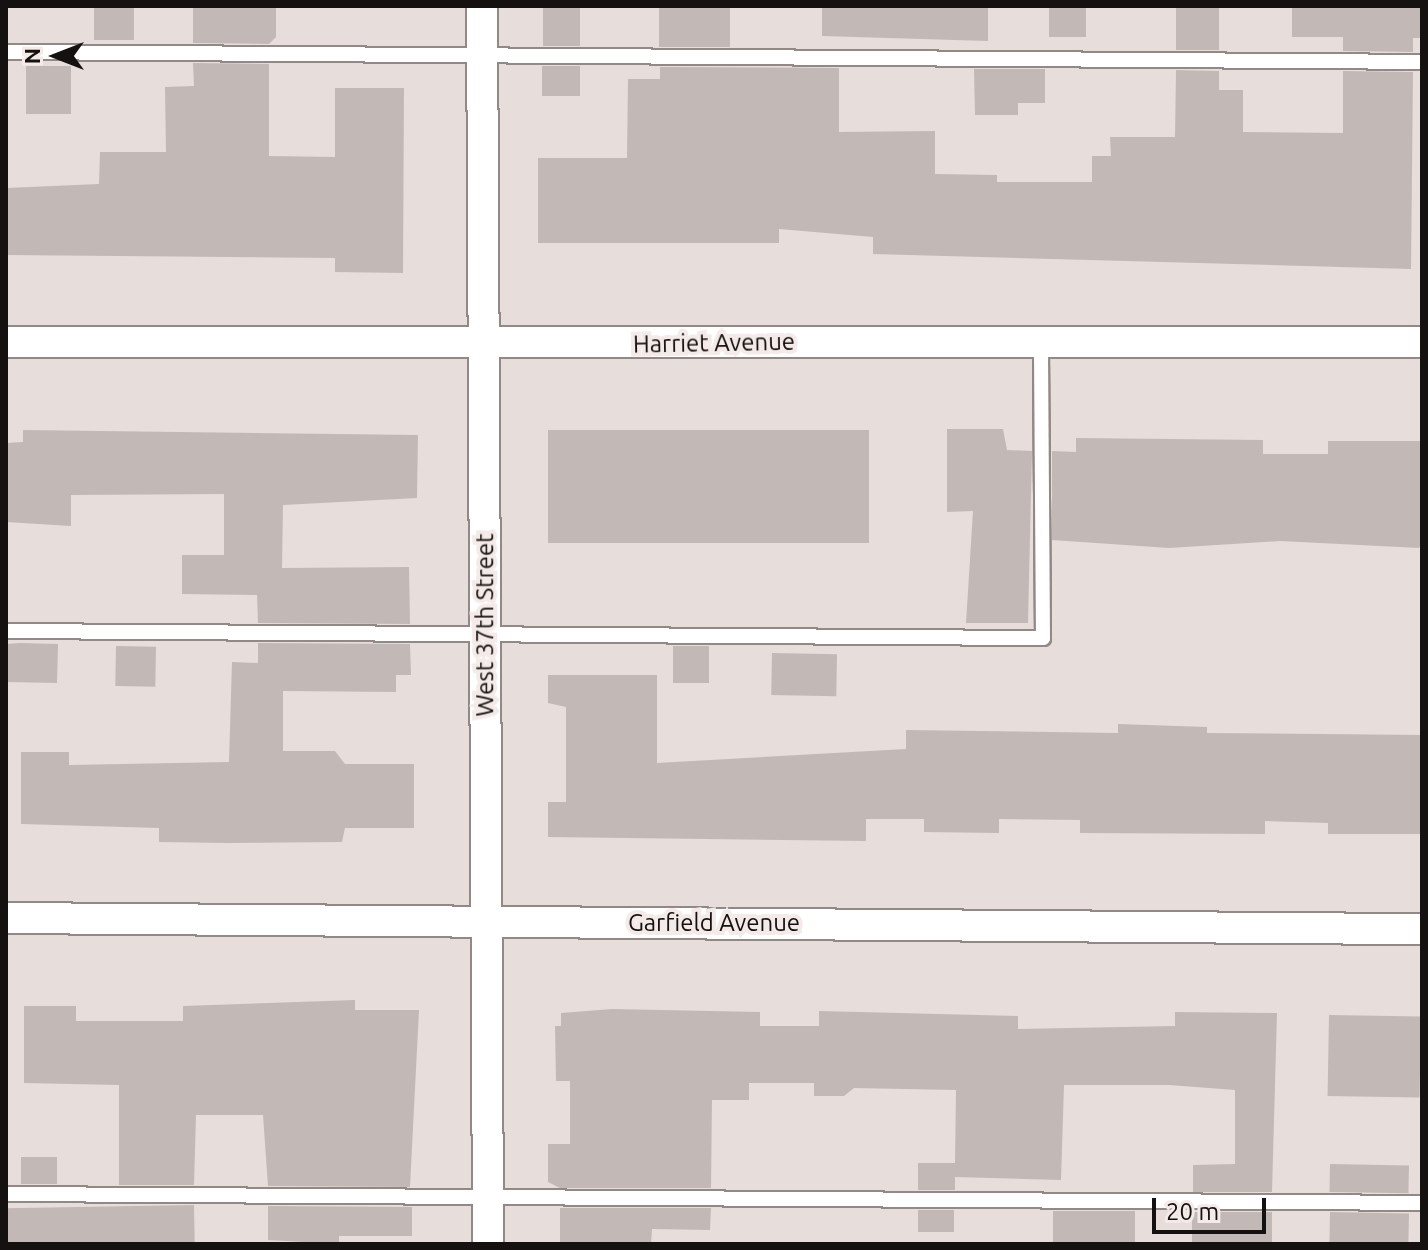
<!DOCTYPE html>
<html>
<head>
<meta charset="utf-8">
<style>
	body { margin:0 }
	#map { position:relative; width:1428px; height:1250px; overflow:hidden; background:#e7dddb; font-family:Ubuntu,sans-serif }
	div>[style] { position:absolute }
	.building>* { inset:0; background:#c2b9b7; transform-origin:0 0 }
	.roads { filter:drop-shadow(2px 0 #928987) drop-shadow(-2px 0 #928987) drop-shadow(0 2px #928987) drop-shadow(0 -2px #928987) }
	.lane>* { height:14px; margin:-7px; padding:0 7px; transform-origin:7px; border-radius:7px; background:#fff }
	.street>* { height:30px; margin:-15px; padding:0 15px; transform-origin:15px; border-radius:15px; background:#fff }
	span { translate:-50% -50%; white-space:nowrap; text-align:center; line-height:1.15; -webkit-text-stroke:8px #f4eae8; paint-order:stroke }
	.street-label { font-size:24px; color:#141110 }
	.frame { position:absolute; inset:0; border:8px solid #141110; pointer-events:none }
	.north { position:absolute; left:16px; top:16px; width:80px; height:80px; -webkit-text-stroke:6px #f4eae8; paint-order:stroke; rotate:270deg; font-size:22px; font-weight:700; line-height:32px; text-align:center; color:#141110 }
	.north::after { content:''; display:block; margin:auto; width:28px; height:36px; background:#141110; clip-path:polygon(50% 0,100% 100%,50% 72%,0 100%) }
	.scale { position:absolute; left:1152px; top:1198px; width:114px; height:36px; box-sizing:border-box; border:4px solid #141110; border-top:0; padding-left:10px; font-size:24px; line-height:28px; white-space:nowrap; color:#141110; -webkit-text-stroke:6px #f4eae8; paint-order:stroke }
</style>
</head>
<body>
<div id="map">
	<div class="building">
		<i style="left:94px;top:6px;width:40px;height:34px"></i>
		<i style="clip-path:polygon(193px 6px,276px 6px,276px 37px,269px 44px,193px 43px)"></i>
		<i style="left:543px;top:6px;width:37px;height:40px"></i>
		<i style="left:659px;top:6px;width:71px;height:41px"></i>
		<i style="clip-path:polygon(822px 6px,988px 6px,988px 41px,822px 36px)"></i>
		<i style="left:1049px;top:6px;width:37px;height:31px"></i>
		<i style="left:1176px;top:6px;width:43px;height:44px"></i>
		<i style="clip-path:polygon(1292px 6px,1422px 6px,1422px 38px,1413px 38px,1413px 52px,1343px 51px,1343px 37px,1292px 37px)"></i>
		<i style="clip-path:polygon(193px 63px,269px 64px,269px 156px,335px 157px,335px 88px,404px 88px,403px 273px,335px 272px,335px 258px,6px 255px,6px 188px,99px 184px,100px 152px,166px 152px,165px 87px,194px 86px)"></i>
		<i style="left:26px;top:66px;width:45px;height:48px"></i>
		<i style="left:542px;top:66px;width:38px;height:30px"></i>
		<i style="clip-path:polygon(660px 67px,839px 68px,839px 132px,935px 131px,935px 174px,997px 175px,997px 182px,1092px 182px,1092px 156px,1111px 156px,1110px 137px,1175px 137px,1176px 70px,1219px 71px,1219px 90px,1243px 90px,1243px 132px,1343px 133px,1343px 71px,1413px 72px,1411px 269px,873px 254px,873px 237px,779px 229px,779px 243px,538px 243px,538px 158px,627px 158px,628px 79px,660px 79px)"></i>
		<i style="clip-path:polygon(974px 69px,1045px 69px,1045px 103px,1018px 103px,1018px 115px,975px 115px)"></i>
		<i style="clip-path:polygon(947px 429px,1003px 429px,1007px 450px,1032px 451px,1028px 623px,966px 623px,973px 511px,947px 512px)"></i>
		<i style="clip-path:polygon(23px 430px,418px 435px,417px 498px,283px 505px,282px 568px,409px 567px,410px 624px,258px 623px,257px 595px,182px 594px,182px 555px,224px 555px,224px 494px,71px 495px,71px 526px,6px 522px,6px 443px,23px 442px)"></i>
		<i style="left:548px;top:430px;width:321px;height:113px"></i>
		<i style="clip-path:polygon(1076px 438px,1263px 440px,1263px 454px,1328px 454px,1328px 441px,1422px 441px,1422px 542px,1419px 548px,1280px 541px,1169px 548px,1052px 540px,1052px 451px,1076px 452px)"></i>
		<i style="clip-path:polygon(20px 643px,58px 644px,57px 683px,6px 682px,6px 644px)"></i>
		<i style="clip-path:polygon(258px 643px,410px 644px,411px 675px,396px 675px,396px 692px,283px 691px,283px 751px,335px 751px,345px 764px,414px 764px,414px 828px,345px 828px,342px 842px,229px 843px,159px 842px,159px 828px,21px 824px,21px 752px,69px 752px,69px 765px,229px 762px,232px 662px,258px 663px)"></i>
		<i style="left:116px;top:646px;width:40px;height:40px;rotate:1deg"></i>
		<i style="left:673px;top:646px;width:36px;height:37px"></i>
		<i style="left:772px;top:653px;width:65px;height:42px;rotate:1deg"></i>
		<i style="clip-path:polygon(548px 675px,657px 675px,657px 763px,906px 749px,906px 730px,1118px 733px,1118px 724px,1207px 727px,1207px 733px,1422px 735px,1422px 834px,1328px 834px,1328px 823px,1265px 821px,1265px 834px,1080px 833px,1080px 820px,999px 819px,999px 833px,924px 832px,924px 819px,866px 819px,866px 841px,548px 837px,548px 802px,566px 802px,566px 707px,548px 703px)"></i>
		<i style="clip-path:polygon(355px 1000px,355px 1010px,419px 1010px,410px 1187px,268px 1186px,263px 1115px,196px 1115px,194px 1185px,119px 1185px,119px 1085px,24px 1083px,24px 1006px,76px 1006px,76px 1021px,183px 1021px,183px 1006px)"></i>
		<i style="clip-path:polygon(612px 1009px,760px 1012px,760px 1026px,819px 1026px,819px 1011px,1018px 1016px,1018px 1029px,1175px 1026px,1175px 1012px,1277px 1013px,1272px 1192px,1193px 1192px,1193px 1165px,1235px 1164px,1235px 1090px,1169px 1085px,1064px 1085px,1061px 1180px,955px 1177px,955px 1190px,918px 1190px,918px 1163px,955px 1163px,956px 1090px,854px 1088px,844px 1096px,814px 1096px,814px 1083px,749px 1083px,749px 1100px,712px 1100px,711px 1188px,560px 1188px,548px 1182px,548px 1144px,570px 1144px,570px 1081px,556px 1081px,555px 1026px,561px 1026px,561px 1013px)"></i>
		<i style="left:1329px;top:1015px;width:92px;height:81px;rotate:1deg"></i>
		<i style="left:21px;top:1157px;width:36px;height:27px"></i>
		<i style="left:1330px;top:1164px;width:79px;height:28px;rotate:1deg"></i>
		<i style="left:194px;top:1205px;width:39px;height:188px;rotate:89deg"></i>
		<i style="clip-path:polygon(268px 1206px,412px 1207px,412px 1236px,339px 1236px,339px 1244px,268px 1240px)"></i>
		<i style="clip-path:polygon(560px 1208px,711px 1208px,710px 1230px,652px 1229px,651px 1244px,560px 1244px)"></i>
		<i style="left:918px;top:1210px;width:36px;height:22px"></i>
		<i style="left:1053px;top:1211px;width:82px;height:33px"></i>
		<i style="left:1192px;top:1212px;width:80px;height:32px"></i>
		<i style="left:1330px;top:1212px;width:79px;height:32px;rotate:1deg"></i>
	</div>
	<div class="roads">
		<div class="lane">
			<i style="left:6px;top:52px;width:1416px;rotate:0.4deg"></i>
			<i style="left:6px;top:631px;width:1037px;rotate:0.39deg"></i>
			<i style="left:1043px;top:638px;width:299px;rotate:-90.4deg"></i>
			<i style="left:6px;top:1194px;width:1416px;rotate:0.36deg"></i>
		</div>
		<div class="street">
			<i style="left:482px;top:6px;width:1238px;rotate:89.72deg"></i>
			<i style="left:6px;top:342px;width:1416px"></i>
			<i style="left:6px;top:918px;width:1416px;rotate:0.45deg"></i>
		</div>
	</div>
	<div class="street-label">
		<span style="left:714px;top:343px;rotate:-1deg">Harriet Avenue</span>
		<span style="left:485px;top:625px;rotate:-90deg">West 37th Street</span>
		<span style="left:714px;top:923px">Garfield Avenue</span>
	</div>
	<div class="frame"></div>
	<div class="north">N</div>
	<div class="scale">20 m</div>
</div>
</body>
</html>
